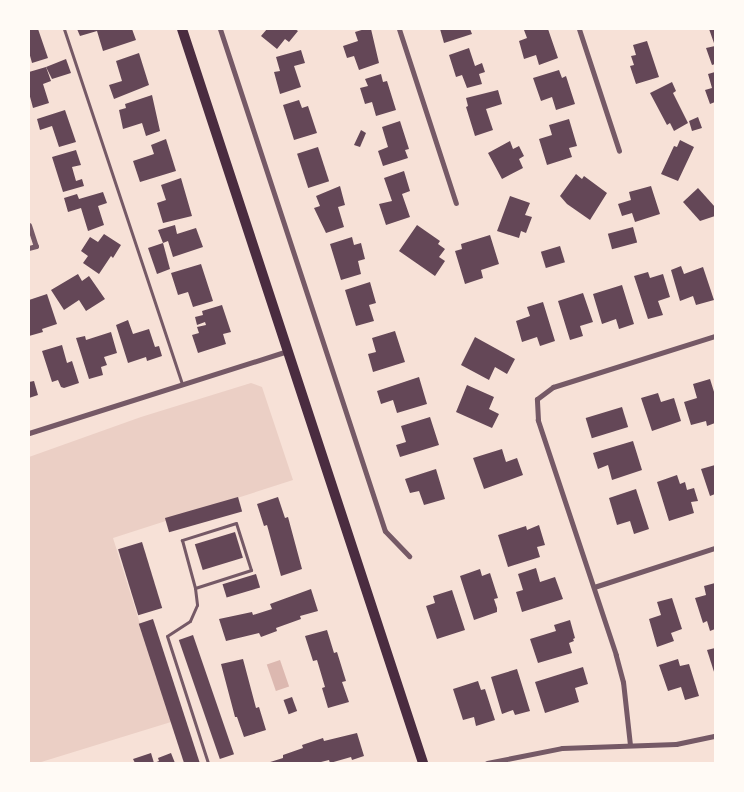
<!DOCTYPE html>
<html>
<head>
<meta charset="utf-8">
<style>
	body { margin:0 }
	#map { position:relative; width:744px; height:792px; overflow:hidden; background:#f7e1d7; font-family:"IBM Plex Serif",serif }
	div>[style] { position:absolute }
	.green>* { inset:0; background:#ebcfc5 }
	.water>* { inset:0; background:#dcb8b0; transform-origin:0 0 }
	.building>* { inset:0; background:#644757; transform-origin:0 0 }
	.service>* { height:3px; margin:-1.5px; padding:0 1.5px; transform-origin:1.5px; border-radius:1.5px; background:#755966 }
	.minor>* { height:5px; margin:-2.5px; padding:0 2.5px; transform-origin:2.5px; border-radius:2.5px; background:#755966 }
	.secondary>* { height:10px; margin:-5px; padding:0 5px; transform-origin:5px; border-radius:5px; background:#4a2c40 }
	span { translate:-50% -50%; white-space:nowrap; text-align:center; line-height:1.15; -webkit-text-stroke:5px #fffaf5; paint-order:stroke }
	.frame { position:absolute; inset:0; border:30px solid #fffaf5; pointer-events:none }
</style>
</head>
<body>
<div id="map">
	<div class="green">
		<i style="clip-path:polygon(251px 383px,262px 387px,293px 480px,113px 538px,171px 722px,38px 763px,29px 763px,29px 457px,141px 417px)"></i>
	</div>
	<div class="water">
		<i style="left:280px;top:660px;width:28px;height:14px;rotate:71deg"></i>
	</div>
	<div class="building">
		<i style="clip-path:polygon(29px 29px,38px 29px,48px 58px,32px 63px,29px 52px)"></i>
		<i style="clip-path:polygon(77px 29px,132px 29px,136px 40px,103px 51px,97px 31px,80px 36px)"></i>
		<i style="clip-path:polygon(267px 29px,295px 29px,298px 31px,289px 42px,285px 39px,277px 49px,261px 36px)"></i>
		<i style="clip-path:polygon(365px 29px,371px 29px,379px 63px,359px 70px,354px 56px,347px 58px,343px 46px,358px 41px,355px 32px)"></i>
		<i style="clip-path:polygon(440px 29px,470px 29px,472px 34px,444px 43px)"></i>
		<i style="clip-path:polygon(529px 29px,548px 29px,558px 58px,539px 65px,536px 55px,524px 59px,519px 41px,527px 38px,524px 30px)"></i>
		<i style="clip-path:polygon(709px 29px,715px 29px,715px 64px,712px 65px,706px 48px,715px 46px)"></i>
		<i style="clip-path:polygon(647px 41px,659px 77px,636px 84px,630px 66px,634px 65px,631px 56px,636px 55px,633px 45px)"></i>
		<i style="clip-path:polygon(469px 48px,475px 66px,482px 63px,485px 72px,479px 74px,482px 84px,467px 88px,462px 75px,456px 77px,449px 55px)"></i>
		<i style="clip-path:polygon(301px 50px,305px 63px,294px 66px,301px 87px,280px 94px,274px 72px,280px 71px,276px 57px)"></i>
		<i style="clip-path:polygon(139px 53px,149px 85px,114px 99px,109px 85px,122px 81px,116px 61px)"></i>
		<i style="clip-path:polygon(66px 59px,71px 73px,52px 79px,46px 67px)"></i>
		<i style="clip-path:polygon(46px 67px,51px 81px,43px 84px,49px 103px,33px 108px,29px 93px,29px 72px)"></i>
		<i style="clip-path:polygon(559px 70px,562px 78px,566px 76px,575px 104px,556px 110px,552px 97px,541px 101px,533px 78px)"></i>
		<i style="clip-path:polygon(715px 72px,715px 102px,710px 104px,705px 90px,712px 88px,708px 74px)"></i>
		<i style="clip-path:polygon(381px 74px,383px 82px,387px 81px,396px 110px,376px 116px,372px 102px,365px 104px,360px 88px,368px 86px,365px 79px)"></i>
		<i style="clip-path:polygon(672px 82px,676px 91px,673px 93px,688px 123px,674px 131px,670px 123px,667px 125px,650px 93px)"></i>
		<i style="clip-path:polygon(498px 90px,502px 104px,486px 109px,493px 130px,475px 136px,466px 107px,468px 106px,466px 98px)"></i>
		<i style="clip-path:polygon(152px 95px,160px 131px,146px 136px,142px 123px,123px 129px,119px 110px,126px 108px,125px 104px)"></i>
		<i style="clip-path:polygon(299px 100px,302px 108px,308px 106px,317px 133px,294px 140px,283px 105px)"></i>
		<i style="clip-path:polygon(65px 110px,76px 142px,59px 147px,52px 126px,40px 130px,37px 119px)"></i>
		<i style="clip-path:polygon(698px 117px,702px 128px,692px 131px,689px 121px)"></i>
		<i style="clip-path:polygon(569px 119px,577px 146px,569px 148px,572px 157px,547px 165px,539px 139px,552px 135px,549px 125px)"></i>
		<i style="clip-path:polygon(400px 121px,409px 149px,405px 150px,408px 158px,383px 166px,378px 151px,388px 147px,382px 127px)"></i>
		<i style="clip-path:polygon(361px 130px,366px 133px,360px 147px,354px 145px)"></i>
		<i style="clip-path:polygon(166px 139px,176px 171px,140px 182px,133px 161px,154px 154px,151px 145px)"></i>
		<i style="clip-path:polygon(680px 140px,694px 147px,678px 181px,661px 174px,674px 146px,677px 147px)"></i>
		<i style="clip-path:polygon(510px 141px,513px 149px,519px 146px,524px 156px,519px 159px,523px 168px,502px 179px,488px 153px)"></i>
		<i style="left:318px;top:147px;width:36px;height:22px;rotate:72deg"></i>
		<i style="clip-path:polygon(76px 150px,81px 165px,72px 167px,76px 181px,82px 179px,84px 186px,63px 192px,52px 157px)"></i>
		<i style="clip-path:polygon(404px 171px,410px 191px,402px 194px,410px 217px,386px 225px,379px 204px,392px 201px,384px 178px)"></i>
		<i style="clip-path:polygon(576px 174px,582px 179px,584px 176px,607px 193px,590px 220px,567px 204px,560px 196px)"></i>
		<i style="clip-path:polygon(181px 178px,192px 216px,163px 223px,157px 203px,166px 200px,161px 185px)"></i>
		<i style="clip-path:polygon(340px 186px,345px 205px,338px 207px,344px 227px,326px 233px,314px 208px,320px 206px,316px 196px)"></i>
		<i style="clip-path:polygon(651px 186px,660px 214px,635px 222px,632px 213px,622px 216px,618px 204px,631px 200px,629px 192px)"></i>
		<i style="clip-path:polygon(698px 188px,715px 207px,715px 216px,700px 221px,683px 202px)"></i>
		<i style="clip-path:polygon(103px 192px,107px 203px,98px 206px,104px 225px,88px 231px,81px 208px,68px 212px,64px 198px,77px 194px,79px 199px)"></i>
		<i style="clip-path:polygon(510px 196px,530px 203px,525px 215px,532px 217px,526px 233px,521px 231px,519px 238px,497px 231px)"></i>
		<i style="clip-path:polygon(175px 225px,177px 234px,196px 228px,203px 247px,173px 257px,168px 241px,163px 243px,158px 230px)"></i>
		<i style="clip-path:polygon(417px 225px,440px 241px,438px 244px,445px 249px,439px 257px,445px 261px,435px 276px,399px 251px)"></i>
		<i style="left:633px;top:227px;width:16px;height:26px;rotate:75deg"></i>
		<i style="clip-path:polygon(104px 234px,121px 245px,113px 258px,111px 256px,99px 274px,83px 263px,88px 256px,81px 251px,90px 237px,98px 242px)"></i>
		<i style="clip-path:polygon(490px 235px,499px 264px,481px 270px,483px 278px,465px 284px,455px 251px,462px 249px,461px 244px)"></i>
		<i style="clip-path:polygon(352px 237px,354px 245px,361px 243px,365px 259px,358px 261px,361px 274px,341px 280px,330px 244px)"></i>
		<i style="clip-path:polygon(163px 243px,170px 269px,157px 274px,148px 248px)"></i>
		<i style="left:560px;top:246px;width:17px;height:20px;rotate:73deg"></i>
		<i style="clip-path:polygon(201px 264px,213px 301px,193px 307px,188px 292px,178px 295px,171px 273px)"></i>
		<i style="clip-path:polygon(681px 266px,684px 274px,703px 267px,714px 300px,696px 305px,693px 296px,680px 301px,671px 270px)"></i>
		<i style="clip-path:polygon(648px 272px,650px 278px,663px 274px,670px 297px,658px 301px,663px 315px,648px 319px,634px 276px)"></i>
		<i style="clip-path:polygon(78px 274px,82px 281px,89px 276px,105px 299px,86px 311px,79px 300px,64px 310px,51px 290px)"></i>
		<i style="clip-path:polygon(370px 282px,376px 303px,369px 305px,374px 321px,356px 326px,345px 290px)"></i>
		<i style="clip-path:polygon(622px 285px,634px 324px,619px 329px,616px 319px,602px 324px,593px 294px)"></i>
		<i style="clip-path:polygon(583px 293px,593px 322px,580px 326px,583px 336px,570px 340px,558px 301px)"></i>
		<i style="clip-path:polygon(47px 294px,57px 324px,42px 329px,43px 332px,29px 336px,29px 300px)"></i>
		<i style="clip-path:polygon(543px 302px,555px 341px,540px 346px,537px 337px,522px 342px,516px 321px,530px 316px,527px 307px)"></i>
		<i style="clip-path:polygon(222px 305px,231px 332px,223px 334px,226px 344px,198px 353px,192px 335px,199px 333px,197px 327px,206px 325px,205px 322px,197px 325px,195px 317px,203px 315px,202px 311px)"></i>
		<i style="clip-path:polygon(128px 320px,133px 334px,149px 329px,155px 347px,159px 346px,162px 356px,147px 361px,146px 357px,128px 363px,116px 325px)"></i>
		<i style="clip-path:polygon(395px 331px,405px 362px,373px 372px,368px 354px,376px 352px,372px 338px)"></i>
		<i style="clip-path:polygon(111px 332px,117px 353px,104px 357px,107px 365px,101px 367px,103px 375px,89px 379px,76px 338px,85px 336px,86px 340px)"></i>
		<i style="clip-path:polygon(475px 337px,515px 359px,507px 374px,495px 367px,489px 380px,461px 365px)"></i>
		<i style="clip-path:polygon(62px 345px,67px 363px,72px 361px,79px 383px,64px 388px,61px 387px,58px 380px,52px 382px,42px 351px)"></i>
		<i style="clip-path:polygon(419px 377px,427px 404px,397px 413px,393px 400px,381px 404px,377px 391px)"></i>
		<i style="clip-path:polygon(710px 379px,715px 395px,715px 423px,707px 426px,706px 421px,691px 425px,684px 402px,697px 398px,693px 384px)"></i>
		<i style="clip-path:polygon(34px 381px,38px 395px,29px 398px,29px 382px)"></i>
		<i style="clip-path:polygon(467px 385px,494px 397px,489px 409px,499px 414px,492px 428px,456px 412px)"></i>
		<i style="clip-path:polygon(658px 393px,661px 402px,674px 398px,681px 421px,652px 431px,641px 398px)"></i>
		<i style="left:622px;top:407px;width:21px;height:38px;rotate:73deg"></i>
		<i style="clip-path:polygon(430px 417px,439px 445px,400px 457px,396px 445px,406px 442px,401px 426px)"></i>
		<i style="clip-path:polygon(633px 441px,642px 470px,612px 480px,608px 465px,598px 469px,593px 453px)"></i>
		<i style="clip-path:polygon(502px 449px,506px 462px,517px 458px,523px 475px,484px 489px,473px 458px)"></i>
		<i style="clip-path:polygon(715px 465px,715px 494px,710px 496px,701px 469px)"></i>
		<i style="clip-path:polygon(436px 469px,445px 499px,424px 505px,419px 491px,410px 493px,405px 479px)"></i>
		<i style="clip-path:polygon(677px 475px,680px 484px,685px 482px,687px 490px,694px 488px,698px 501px,691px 502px,694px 513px,669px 521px,657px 482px)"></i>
		<i style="clip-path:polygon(636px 489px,649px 529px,634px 534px,630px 521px,617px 525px,609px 498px)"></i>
		<i style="left:238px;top:497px;width:15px;height:76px;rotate:74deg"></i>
		<i style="clip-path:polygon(278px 497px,285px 518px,288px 517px,302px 569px,281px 576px,267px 525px,264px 526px,257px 504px)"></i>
		<i style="clip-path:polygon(539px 525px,545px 545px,537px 547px,540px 557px,508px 567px,498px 535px,526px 526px,527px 530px)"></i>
		<i style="left:235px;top:532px;width:27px;height:42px;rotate:73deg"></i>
		<i style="left:142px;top:542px;width:69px;height:25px;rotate:73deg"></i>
		<i style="clip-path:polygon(536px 568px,540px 582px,555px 577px,563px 599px,522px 612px,516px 592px,523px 590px,518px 574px)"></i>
		<i style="clip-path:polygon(480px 569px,482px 576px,490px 573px,498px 598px,494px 599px,497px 608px,497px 612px,474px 620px,460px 576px)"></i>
		<i style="left:256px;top:574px;width:14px;height:35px;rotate:73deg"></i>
		<i style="clip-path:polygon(715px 583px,715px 629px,710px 631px,707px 621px,703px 623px,695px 598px,706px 595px,704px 586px)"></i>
		<i style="clip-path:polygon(311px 589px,318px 611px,300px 616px,301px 619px,276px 628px,277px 631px,261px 637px,259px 633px,226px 641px,219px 619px,252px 612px,253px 615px,272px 609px,270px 604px)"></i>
		<i style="clip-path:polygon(452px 590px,465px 630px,437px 639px,426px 606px,435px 603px,433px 596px)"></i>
		<i style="clip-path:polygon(672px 598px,682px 629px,671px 633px,674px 641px,657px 647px,649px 619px,661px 615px,657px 602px)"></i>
		<i style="left:153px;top:619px;width:152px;height:15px;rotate:72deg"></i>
		<i style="clip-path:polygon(570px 620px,575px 638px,573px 639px,574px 641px,569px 643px,572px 653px,538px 663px,530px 639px,556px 631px,554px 625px)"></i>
		<i style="clip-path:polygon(327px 630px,334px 653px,337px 652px,346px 681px,342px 682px,349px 702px,328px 708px,322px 688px,325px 687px,317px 660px,313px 661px,305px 636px)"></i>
		<i style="left:193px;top:635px;width:126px;height:15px;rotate:71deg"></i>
		<i style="clip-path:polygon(715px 648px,715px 675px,707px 650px)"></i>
		<i style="clip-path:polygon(243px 659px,256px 708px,259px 707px,266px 730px,244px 737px,237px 717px,235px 717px,221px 664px)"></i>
		<i style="clip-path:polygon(678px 659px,680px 666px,689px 664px,699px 696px,685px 700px,681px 687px,668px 691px,659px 665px)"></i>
		<i style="clip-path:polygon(583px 667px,588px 684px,575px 688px,579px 702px,545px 713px,535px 682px)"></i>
		<i style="clip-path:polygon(517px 669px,530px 711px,515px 715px,513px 710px,502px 714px,491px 677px)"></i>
		<i style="clip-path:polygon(478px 681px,481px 690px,485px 689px,495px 720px,476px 726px,474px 717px,463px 720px,453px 689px)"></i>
		<i style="left:292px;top:697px;width:15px;height:9px;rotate:70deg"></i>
		<i style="clip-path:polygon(357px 733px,364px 756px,352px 760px,351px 757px,330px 763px,329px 760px,317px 763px,267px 763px,283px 758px,283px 755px,303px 748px,302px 745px,323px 738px,324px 741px)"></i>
		<i style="clip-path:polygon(151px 753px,154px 763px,135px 763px,133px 759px)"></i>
		<i style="clip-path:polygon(171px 753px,175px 763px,154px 763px,159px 761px,158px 758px)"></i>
	</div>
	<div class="service">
		<i style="left:64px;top:29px;width:373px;rotate:71.6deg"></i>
		<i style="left:195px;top:588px;width:59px;rotate:-17.8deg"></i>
		<i style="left:251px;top:570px;width:49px;rotate:-107.7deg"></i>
		<i style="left:236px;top:523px;width:57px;rotate:162.5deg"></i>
		<i style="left:182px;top:540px;width:50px;rotate:74.8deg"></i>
		<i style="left:195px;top:588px;width:17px;rotate:83deg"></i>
		<i style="left:197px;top:605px;width:17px;rotate:114deg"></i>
		<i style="left:190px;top:621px;width:27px;rotate:147deg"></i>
		<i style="left:167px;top:636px;width:133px;rotate:72.1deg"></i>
	</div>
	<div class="minor">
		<i style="left:220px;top:29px;width:528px;rotate:71.81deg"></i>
		<i style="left:385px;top:531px;width:35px;rotate:46deg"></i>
		<i style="left:399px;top:29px;width:183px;rotate:71.9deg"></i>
		<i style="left:579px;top:29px;width:128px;rotate:71.8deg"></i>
		<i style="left:29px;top:225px;width:22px;rotate:72deg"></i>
		<i style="left:36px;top:246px;width:7px;rotate:164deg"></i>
		<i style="left:29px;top:433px;width:272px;rotate:-17.6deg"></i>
		<i style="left:594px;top:587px;width:127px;rotate:-17.9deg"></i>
		<i style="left:630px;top:745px;width:63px;rotate:-96.3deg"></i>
		<i style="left:623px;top:682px;width:28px;rotate:-105deg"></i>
		<i style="left:616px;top:655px;width:248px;rotate:-108.4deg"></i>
		<i style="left:538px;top:420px;width:21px;rotate:-93deg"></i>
		<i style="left:537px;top:399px;width:20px;rotate:-37deg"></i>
		<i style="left:553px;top:387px;width:170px;rotate:-17.5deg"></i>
		<i style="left:487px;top:763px;width:76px;rotate:-11.3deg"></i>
		<i style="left:562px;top:748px;width:114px;rotate:-2deg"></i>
		<i style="left:676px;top:744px;width:40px;rotate:-12deg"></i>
	</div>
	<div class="secondary">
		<i style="left:182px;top:29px;width:773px;rotate:71.82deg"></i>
	</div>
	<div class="frame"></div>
</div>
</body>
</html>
